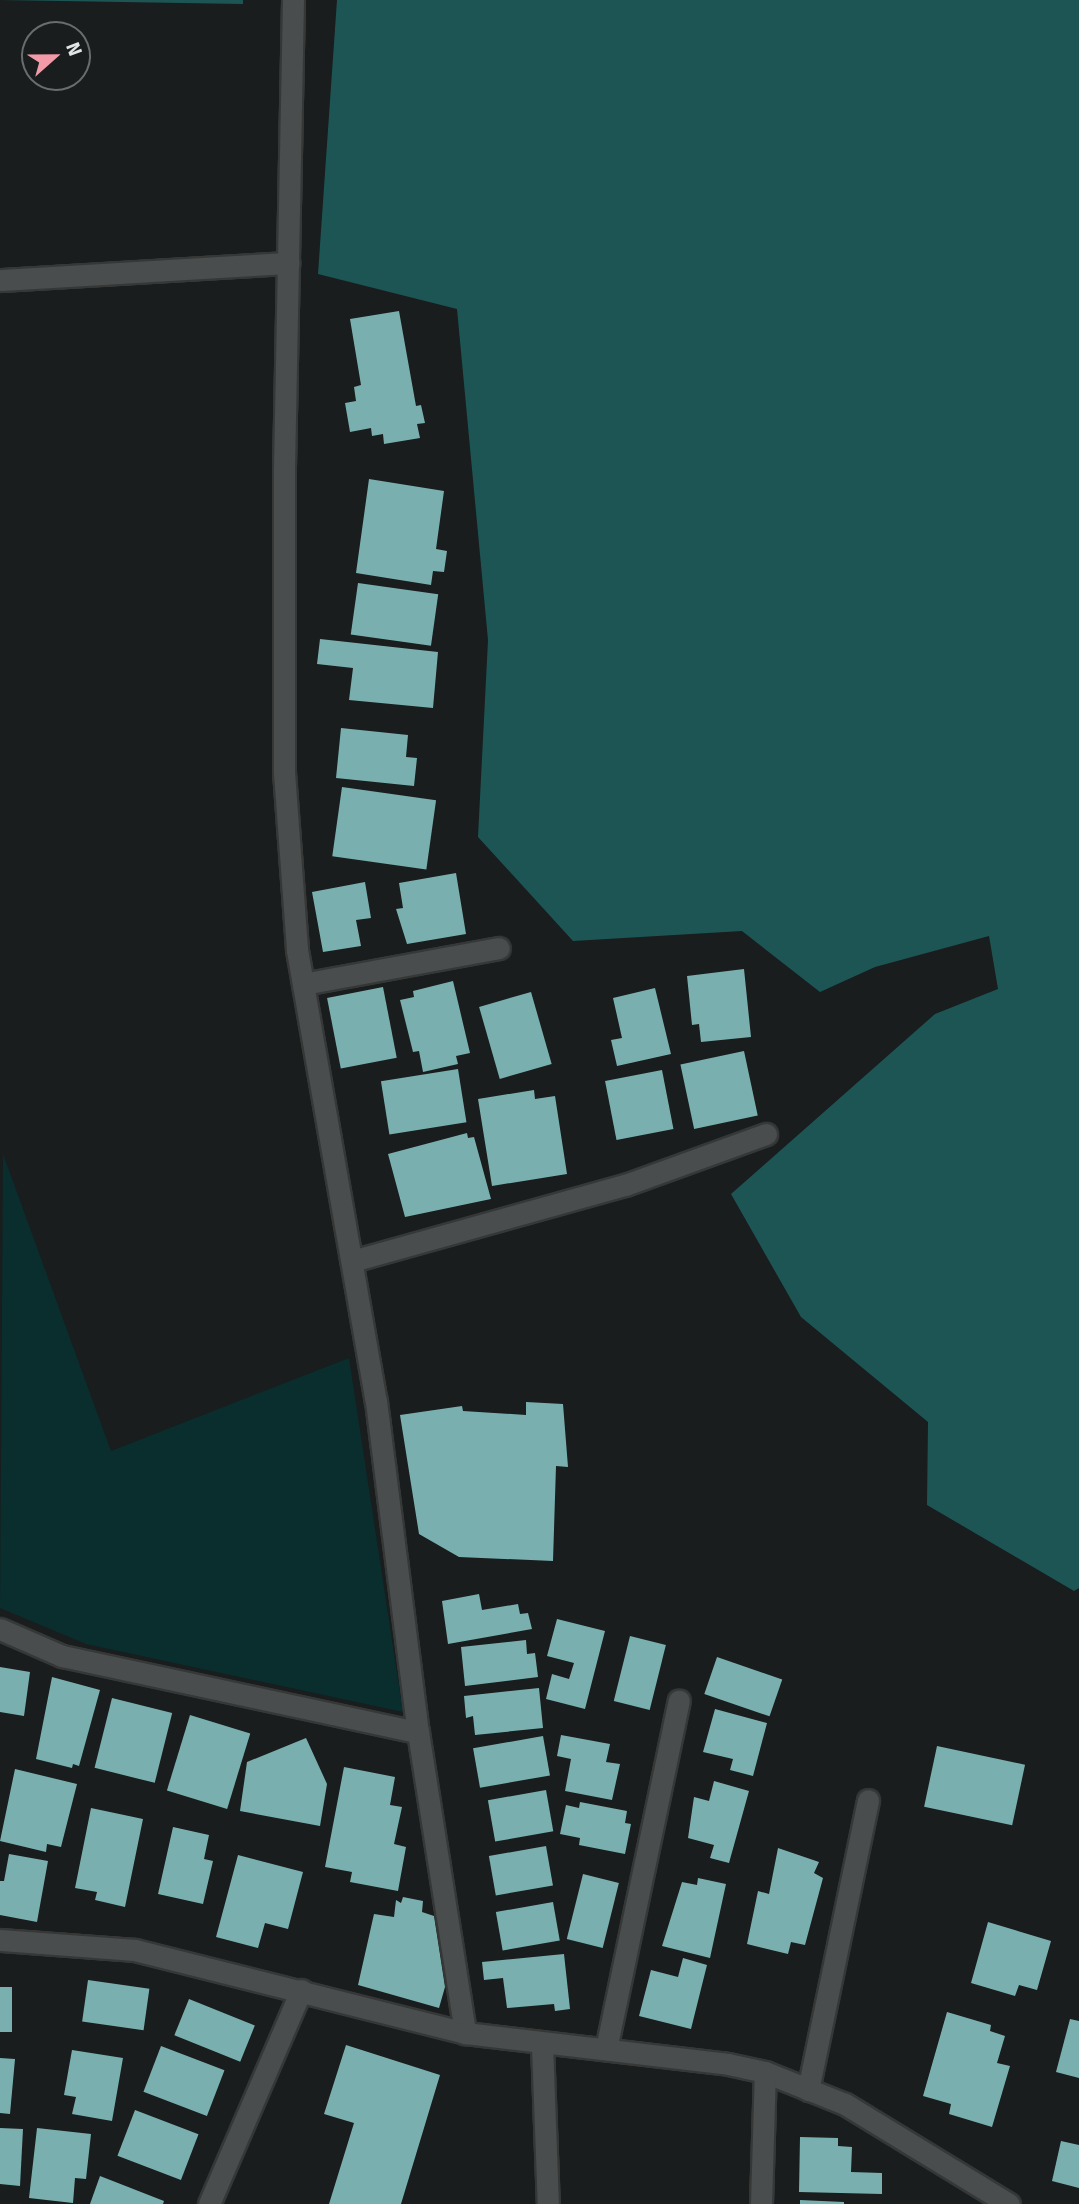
<!DOCTYPE html>
<html>
<head>
<meta charset="utf-8">
<style>
	body { margin:0 }
	#map { position:relative; width:1079px; height:2204px; overflow:hidden; background:#191d1d; font-family:"Fira Sans",sans-serif }
	div>[style] { position:absolute }
	.green>* { inset:0; background:#0a2d2d }
	.forest>* { inset:0; background:#1d5555 }
	.building>* { inset:0; background:#79b0af; transform-origin:0 0 }
	.roads { filter:drop-shadow(2px 0 #363838) drop-shadow(-2px 0 #363838) drop-shadow(0 2px #363838) drop-shadow(0 -2px #363838) }
	.minor>* { height:21px; margin:-10.5px; padding:0 10.5px; transform-origin:10.5px; border-radius:10.5px; background:#494d4d }
	span { translate:-50% -50%; white-space:nowrap; text-align:center; line-height:1.15; -webkit-text-stroke:7px #191d1d; paint-order:stroke }
	.north { position:absolute; left:21px; top:21px; width:70px; height:70px; box-sizing:border-box; background:#191d1d; border:2px solid #696d6d; border-radius:50%; rotate:69deg; font-size:19px; font-weight:700; line-height:28px; text-align:center; color:#e2e5e5 }
	.north::after { content:''; display:block; margin:auto; width:24px; height:32px; background:#f39aa8; clip-path:polygon(50% 0,100% 100%,50% 72%,0 100%) }
</style>
</head>
<body>
<div id="map">
	<div class="green">
		<i style="clip-path:polygon(3px 1154px,111px 1451px,349px 1358px,403px 1712px,86px 1644px,0 1608px)"></i>
	</div>
	<div class="forest">
		<i style="clip-path:polygon(0 0,243px 0,243px 4px)"></i>
		<i style="clip-path:polygon(337px 0,1079px 0,1079px 1588px,1074px 1591px,927px 1505px,928px 1422px,801px 1317px,731px 1194px,935px 1014px,998px 989px,989px 936px,875px 967px,820px 992px,742px 931px,573px 941px,478px 837px,488px 640px,457px 309px,318px 274px)"></i>
	</div>
	<div class="building">
		<i style="clip-path:polygon(399px 311px,416px 406px,421px 405px,425px 423px,417px 424px,420px 438px,384px 444px,383px 434px,372px 436px,371px 428px,350px 432px,345px 403px,356px 401px,354px 387px,361px 385px,350px 319px)"></i>
		<i style="clip-path:polygon(369px 479px,444px 491px,436px 549px,447px 551px,444px 572px,433px 571px,431px 585px,356px 573px)"></i>
		<i style="left:358px;top:583px;width:81px;height:52px;rotate:8deg"></i>
		<i style="clip-path:polygon(320px 639px,438px 652px,433px 708px,349px 700px,353px 668px,317px 664px)"></i>
		<i style="clip-path:polygon(341px 728px,408px 735px,406px 757px,417px 758px,414px 786px,336px 778px)"></i>
		<i style="left:342px;top:787px;width:95px;height:70px;rotate:8deg"></i>
		<i style="clip-path:polygon(456px 873px,466px 934px,407px 944px,396px 909px,403px 908px,399px 883px)"></i>
		<i style="clip-path:polygon(365px 882px,371px 918px,356px 920px,361px 946px,323px 952px,312px 892px)"></i>
		<i style="clip-path:polygon(744px 969px,751px 1037px,701px 1042px,699px 1024px,692px 1025px,687px 976px)"></i>
		<i style="clip-path:polygon(453px 981px,470px 1053px,456px 1056px,458px 1064px,423px 1072px,419px 1051px,413px 1052px,400px 1000px,414px 997px,413px 991px)"></i>
		<i style="left:383px;top:987px;width:72px;height:57px;rotate:79deg"></i>
		<i style="clip-path:polygon(655px 988px,671px 1054px,617px 1066px,611px 1040px,622px 1038px,613px 998px)"></i>
		<i style="left:531px;top:992px;width:75px;height:54px;rotate:74deg"></i>
		<i style="left:744px;top:1051px;width:66px;height:65px;rotate:78deg"></i>
		<i style="left:458px;top:1069px;width:54px;height:78px;rotate:81deg"></i>
		<i style="left:662px;top:1070px;width:60px;height:58px;rotate:79deg"></i>
		<i style="clip-path:polygon(534px 1090px,535px 1099px,555px 1096px,567px 1174px,492px 1186px,478px 1099px)"></i>
		<i style="clip-path:polygon(467px 1133px,468px 1138px,474px 1137px,491px 1199px,405px 1217px,388px 1154px)"></i>
		<i style="clip-path:polygon(526px 1402px,563px 1404px,568px 1467px,556px 1466px,553px 1561px,459px 1557px,419px 1534px,400px 1415px,462px 1406px,463px 1411px,526px 1415px)"></i>
		<i style="clip-path:polygon(479px 1594px,482px 1610px,518px 1604px,520px 1614px,528px 1613px,532px 1629px,448px 1644px,442px 1601px)"></i>
		<i style="clip-path:polygon(557px 1619px,605px 1631px,585px 1709px,546px 1699px,552px 1674px,569px 1679px,574px 1663px,547px 1656px)"></i>
		<i style="left:630px;top:1636px;width:37px;height:67px;rotate:14deg"></i>
		<i style="clip-path:polygon(526px 1640px,527px 1654px,535px 1653px,538px 1677px,465px 1686px,461px 1647px)"></i>
		<i style="left:717px;top:1657px;width:69px;height:39px;rotate:19deg"></i>
		<i style="clip-path:polygon(0 1667px,30px 1672px,24px 1716px,0 1712px)"></i>
		<i style="clip-path:polygon(52px 1677px,100px 1690px,79px 1766px,73px 1764px,72px 1768px,36px 1759px)"></i>
		<i style="clip-path:polygon(539px 1688px,543px 1728px,475px 1735px,473px 1716px,466px 1718px,464px 1696px)"></i>
		<i style="left:112px;top:1698px;width:62px;height:72px;rotate:14deg"></i>
		<i style="clip-path:polygon(715px 1709px,767px 1723px,753px 1776px,730px 1770px,733px 1759px,703px 1752px)"></i>
		<i style="left:190px;top:1715px;width:63px;height:79px;rotate:17deg"></i>
		<i style="clip-path:polygon(561px 1735px,610px 1744px,606px 1762px,620px 1764px,612px 1800px,565px 1791px,571px 1759px,557px 1756px)"></i>
		<i style="left:543px;top:1736px;width:40px;height:71px;rotate:80deg"></i>
		<i style="clip-path:polygon(306px 1738px,327px 1784px,320px 1826px,240px 1811px,247px 1762px)"></i>
		<i style="left:937px;top:1746px;width:90px;height:62px;rotate:12deg"></i>
		<i style="clip-path:polygon(344px 1767px,395px 1777px,390px 1805px,402px 1807px,394px 1844px,406px 1847px,398px 1891px,350px 1882px,352px 1872px,325px 1867px)"></i>
		<i style="clip-path:polygon(15px 1769px,77px 1784px,61px 1847px,47px 1844px,46px 1852px,0 1841px)"></i>
		<i style="clip-path:polygon(714px 1781px,749px 1791px,729px 1863px,710px 1858px,714px 1845px,688px 1838px,694px 1797px,709px 1801px)"></i>
		<i style="left:546px;top:1790px;width:42px;height:59px;rotate:80deg"></i>
		<i style="clip-path:polygon(580px 1802px,627px 1811px,625px 1823px,631px 1824px,625px 1854px,579px 1845px,580px 1838px,560px 1834px,566px 1805px,579px 1808px)"></i>
		<i style="clip-path:polygon(91px 1808px,143px 1819px,125px 1907px,95px 1900px,97px 1892px,75px 1888px)"></i>
		<i style="clip-path:polygon(173px 1827px,209px 1835px,204px 1859px,213px 1861px,203px 1904px,158px 1894px)"></i>
		<i style="left:546px;top:1846px;width:40px;height:58px;rotate:80deg"></i>
		<i style="clip-path:polygon(778px 1848px,819px 1862px,814px 1873px,823px 1878px,805px 1945px,791px 1942px,788px 1954px,747px 1944px,758px 1891px,769px 1894px)"></i>
		<i style="clip-path:polygon(9px 1854px,48px 1861px,37px 1922px,0 1915px,0 1881px,4px 1881px)"></i>
		<i style="clip-path:polygon(238px 1855px,303px 1872px,288px 1929px,265px 1923px,258px 1948px,216px 1937px)"></i>
		<i style="left:583px;top:1874px;width:37px;height:67px;rotate:14deg"></i>
		<i style="clip-path:polygon(698px 1878px,726px 1884px,710px 1958px,662px 1946px,682px 1882px,697px 1885px)"></i>
		<i style="clip-path:polygon(403px 1897px,423px 1901px,422px 1912px,434px 1916px,445px 1987px,439px 2008px,358px 1985px,374px 1914px,394px 1917px,396px 1900px,401px 1903px)"></i>
		<i style="left:553px;top:1902px;width:39px;height:58px;rotate:80deg"></i>
		<i style="clip-path:polygon(988px 1922px,1051px 1941px,1037px 1990px,1019px 1985px,1015px 1996px,971px 1983px)"></i>
		<i style="clip-path:polygon(564px 1954px,570px 2009px,555px 2011px,554px 2004px,507px 2008px,503px 1978px,484px 1980px,482px 1962px)"></i>
		<i style="clip-path:polygon(683px 1958px,707px 1965px,691px 2029px,639px 2016px,651px 1970px,678px 1977px)"></i>
		<i style="left:88px;top:1980px;width:62px;height:42px;rotate:8deg"></i>
		<i style="left:0;top:1987px;width:12px;height:45px"></i>
		<i style="left:189px;top:1999px;width:71px;height:39px;rotate:22deg"></i>
		<i style="clip-path:polygon(947px 2012px,991px 2025px,990px 2031px,1005px 2036px,997px 2063px,1010px 2066px,992px 2127px,949px 2114px,951px 2104px,923px 2096px)"></i>
		<i style="clip-path:polygon(1070px 2019px,1079px 2021px,1079px 2078px,1056px 2072px)"></i>
		<i style="clip-path:polygon(346px 2045px,440px 2075px,401px 2204px,329px 2204px,354px 2123px,324px 2114px)"></i>
		<i style="left:161px;top:2046px;width:68px;height:49px;rotate:21deg"></i>
		<i style="clip-path:polygon(72px 2050px,123px 2058px,112px 2121px,72px 2114px,76px 2097px,64px 2095px)"></i>
		<i style="clip-path:polygon(0 2058px,15px 2059px,10px 2114px,0 2113px)"></i>
		<i style="left:135px;top:2110px;width:68px;height:49px;rotate:21deg"></i>
		<i style="clip-path:polygon(0 2128px,23px 2129px,20px 2186px,0 2184px)"></i>
		<i style="clip-path:polygon(37px 2128px,91px 2134px,86px 2179px,75px 2178px,73px 2203px,29px 2198px)"></i>
		<i style="clip-path:polygon(800px 2137px,838px 2138px,838px 2146px,852px 2147px,851px 2172px,882px 2173px,882px 2194px,799px 2192px)"></i>
		<i style="clip-path:polygon(1061px 2141px,1079px 2145px,1079px 2188px,1052px 2181px)"></i>
		<i style="clip-path:polygon(100px 2176px,164px 2201px,163px 2204px,90px 2204px)"></i>
		<i style="clip-path:polygon(800px 2200px,844px 2202px,844px 2204px,800px 2204px)"></i>
	</div>
	<div class="roads">
		<div class="minor">
			<i style="left:293px;top:0;width:469px;rotate:91.1deg"></i>
			<i style="left:284px;top:469px;width:303px;rotate:90deg"></i>
			<i style="left:284px;top:772px;width:178px;rotate:85.8deg"></i>
			<i style="left:297px;top:950px;width:458px;rotate:80.1deg"></i>
			<i style="left:376px;top:1401px;width:334px;rotate:82.8deg"></i>
			<i style="left:418px;top:1732px;width:305px;rotate:81.1deg"></i>
			<i style="left:0;top:280px;width:289px;rotate:-3.4deg"></i>
			<i style="left:303px;top:984px;width:199px;rotate:-10.4deg"></i>
			<i style="left:352px;top:1261px;width:283px;rotate:-15.6deg"></i>
			<i style="left:625px;top:1185px;width:150px;rotate:-19.9deg"></i>
			<i style="left:0;top:1629px;width:68px;rotate:23.5deg"></i>
			<i style="left:62px;top:1656px;width:364px;rotate:12.1deg"></i>
			<i style="left:0;top:1940px;width:135px;rotate:4.2deg"></i>
			<i style="left:135px;top:1950px;width:340px;rotate:14.1deg"></i>
			<i style="left:465px;top:2033px;width:265px;rotate:6.7deg"></i>
			<i style="left:728px;top:2064px;width:38px;rotate:12deg"></i>
			<i style="left:765px;top:2072px;width:86px;rotate:21.8deg"></i>
			<i style="left:845px;top:2104px;width:192px;rotate:31.4deg"></i>
			<i style="left:542px;top:2044px;width:160px;rotate:87.9deg"></i>
			<i style="left:606px;top:2049px;width:356px;rotate:-78.2deg"></i>
			<i style="left:808px;top:2090px;width:296px;rotate:-78.3deg"></i>
			<i style="left:209px;top:2204px;width:233px;rotate:-66.7deg"></i>
			<i style="left:761px;top:2204px;width:132px;rotate:-88.3deg"></i>
		</div>
	</div>
	<div class="north">N</div>
</div>
</body>
</html>
